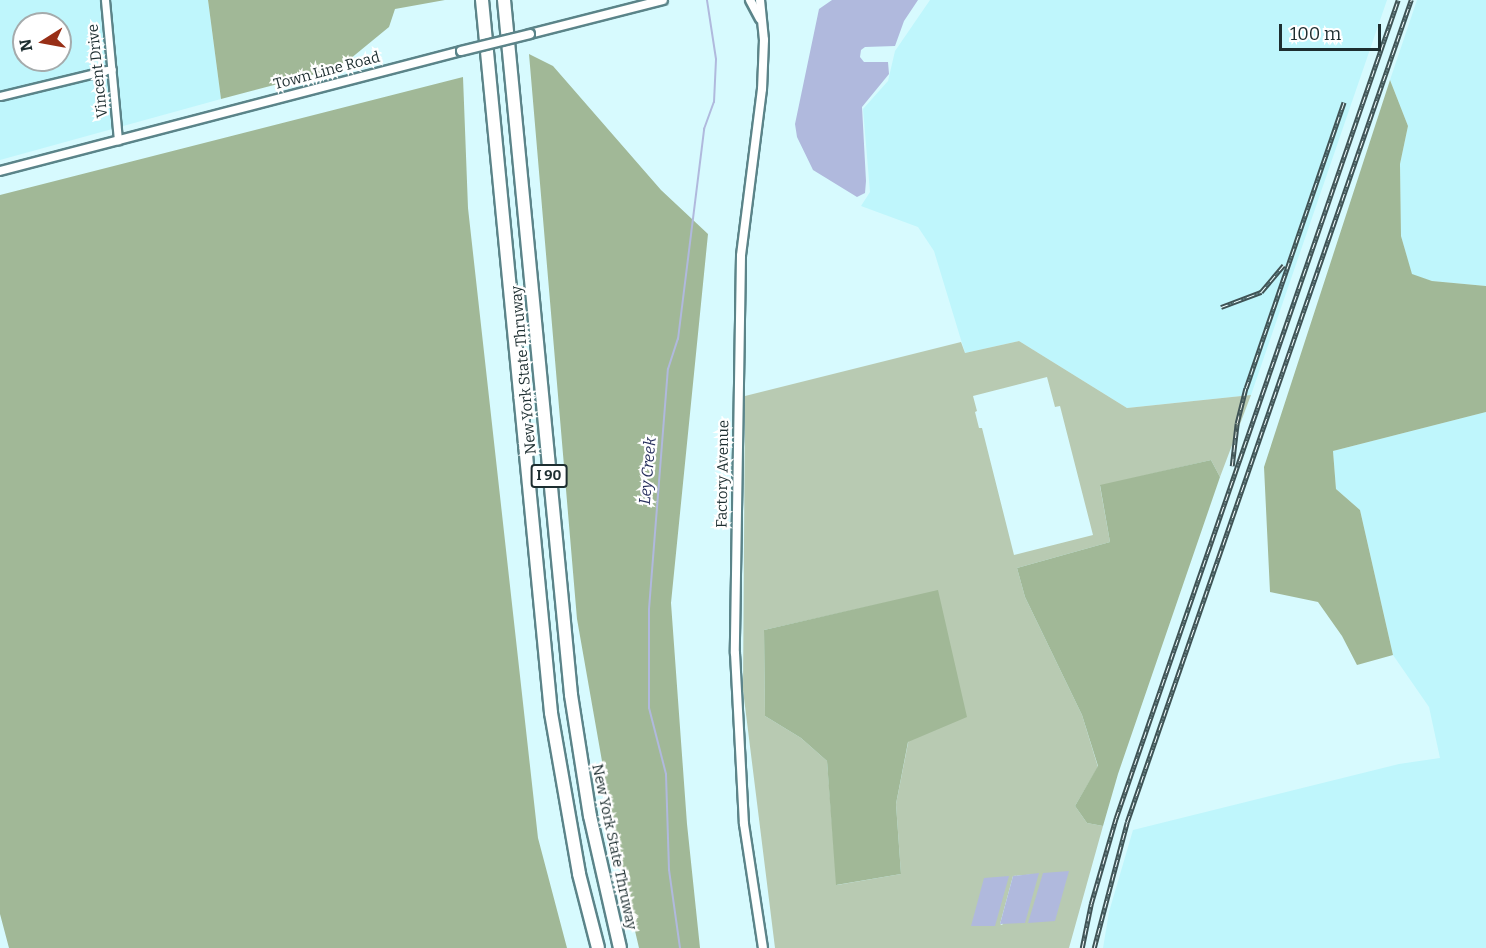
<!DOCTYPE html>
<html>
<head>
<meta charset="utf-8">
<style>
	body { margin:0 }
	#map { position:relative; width:1486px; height:948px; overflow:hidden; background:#d7fafe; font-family:Bitter,serif }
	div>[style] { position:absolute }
	.built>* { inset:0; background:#bff6fc }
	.green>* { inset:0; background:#b8cab2 }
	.forest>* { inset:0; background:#a1b897 }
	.water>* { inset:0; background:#b0b9dd }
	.stream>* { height:2px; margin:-1px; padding:0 1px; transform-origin:1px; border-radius:1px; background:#b0b9dd }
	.roads { filter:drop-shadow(2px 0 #5b8489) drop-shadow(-2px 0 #5b8489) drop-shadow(0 2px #5b8489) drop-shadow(0 -2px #5b8489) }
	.minor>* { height:7px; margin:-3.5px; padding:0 3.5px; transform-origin:3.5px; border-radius:3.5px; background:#fff }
	.tertiary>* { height:8px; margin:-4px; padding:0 4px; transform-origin:4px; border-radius:4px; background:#fff }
	.motorway>* { height:12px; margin:-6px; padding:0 6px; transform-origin:6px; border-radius:6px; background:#fff }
	.rail>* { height:4.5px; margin-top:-2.25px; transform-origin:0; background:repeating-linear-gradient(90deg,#fff 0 7px,#3f5355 0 14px); box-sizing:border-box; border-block:2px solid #3f5355 }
	.bridges { filter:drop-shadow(2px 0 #5b8489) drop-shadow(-2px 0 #5b8489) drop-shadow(0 2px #5b8489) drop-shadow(0 -2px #5b8489) }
	.tertiary-bridge>* { height:8px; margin:-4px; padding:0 4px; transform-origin:4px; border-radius:4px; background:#fff }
	span { translate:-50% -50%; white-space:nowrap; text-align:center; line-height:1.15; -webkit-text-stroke:4.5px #fff; paint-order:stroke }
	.shield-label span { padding:2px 4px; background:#fff; border:2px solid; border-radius:4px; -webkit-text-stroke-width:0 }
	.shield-label { font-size:14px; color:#1d2e30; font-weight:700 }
	.street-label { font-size:15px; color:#1d2e30 }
	.water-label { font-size:16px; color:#272f5d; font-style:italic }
	.north { position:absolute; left:12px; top:12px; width:60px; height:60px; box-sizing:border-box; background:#fff; border:2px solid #a5abac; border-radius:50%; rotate:259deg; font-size:16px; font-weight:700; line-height:24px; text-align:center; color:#1d2e30 }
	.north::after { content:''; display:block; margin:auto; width:21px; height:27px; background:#982f17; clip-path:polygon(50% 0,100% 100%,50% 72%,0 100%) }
	.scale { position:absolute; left:1279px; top:24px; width:102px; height:27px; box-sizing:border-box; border:3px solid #1d2e30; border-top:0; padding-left:8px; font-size:18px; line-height:21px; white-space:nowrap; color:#1d2e30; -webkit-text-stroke:4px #fff; paint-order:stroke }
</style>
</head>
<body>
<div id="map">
	<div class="built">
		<i style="clip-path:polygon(evenodd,0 0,208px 0,221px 99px,0 160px,0 0,24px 24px,60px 24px,60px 60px,24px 60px,24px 24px)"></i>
		<i style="clip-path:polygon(930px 0,1387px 0,1251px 395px,1127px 408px,1019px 341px,965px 353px,934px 251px,918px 227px,861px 206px,870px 192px,863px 109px,888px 81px,895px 51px)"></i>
		<i style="clip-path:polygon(1417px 0,1486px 0,1486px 286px,1432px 281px,1412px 275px,1401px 236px,1400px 164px,1408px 126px,1390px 80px)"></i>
		<i style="clip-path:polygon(1486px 412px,1486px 948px,1103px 948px,1109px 912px,1133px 830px,1399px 764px,1440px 758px,1429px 707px,1393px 655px,1360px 510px,1336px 489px,1333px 451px)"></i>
	</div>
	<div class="green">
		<i style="clip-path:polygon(evenodd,1019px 341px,1127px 408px,1251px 395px,1220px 477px,1211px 460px,1100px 486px,1110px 542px,1017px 568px,1025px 597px,1082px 715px,1098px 767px,1075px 806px,1087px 823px,1103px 826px,1069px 948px,775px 948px,743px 690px,745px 396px,961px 342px,965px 353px,1019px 341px,1047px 377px,1055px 407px,1060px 406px,1093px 535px,1014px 555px,982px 428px,979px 428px,975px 412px,977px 411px,973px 396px,1047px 377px,1019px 341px,938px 591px,896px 804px,901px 874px,837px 885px,827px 761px,801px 738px,765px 716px,764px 630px,938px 591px,1019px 341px,1038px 874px,1002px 925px,1000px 924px,1013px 876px,1038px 874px)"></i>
	</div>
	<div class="forest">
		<i style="clip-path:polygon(208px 0,445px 0,395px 9px,389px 27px,339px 68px,221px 99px)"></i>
		<i style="clip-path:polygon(529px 54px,553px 66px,661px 190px,708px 234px,671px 603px,687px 824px,700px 948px,639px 948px,622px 875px,577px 619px)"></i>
		<i style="clip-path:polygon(463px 77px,468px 208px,538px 838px,567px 948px,9px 948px,0 914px,0 195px)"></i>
		<i style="clip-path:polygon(1390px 80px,1408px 126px,1400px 164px,1401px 236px,1412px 274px,1432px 281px,1486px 286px,1486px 412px,1333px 451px,1336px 489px,1360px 510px,1393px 655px,1357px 665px,1342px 636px,1318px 602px,1270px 592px,1264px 467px)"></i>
		<i style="clip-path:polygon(1211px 460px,1220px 477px,1118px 774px,1103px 826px,1087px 823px,1075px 806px,1098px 766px,1082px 715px,1025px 597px,1017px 568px,1110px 542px,1100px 485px)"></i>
		<i style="clip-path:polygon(938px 590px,967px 717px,908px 742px,896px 804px,901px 874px,836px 885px,827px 761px,801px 738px,765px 716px,764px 630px)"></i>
	</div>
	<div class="water">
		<i style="clip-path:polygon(832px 0,918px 0,904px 21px,895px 46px,865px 47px,861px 50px,860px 57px,864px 62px,888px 62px,889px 74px,862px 107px,866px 181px,865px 193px,857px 197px,813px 170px,797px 137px,795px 124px,819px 9px)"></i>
		<i style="clip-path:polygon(1069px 871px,1055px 921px,1028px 923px,1043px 873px)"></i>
		<i style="clip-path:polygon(1039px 873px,1025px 923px,1000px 924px,1013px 876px)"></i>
		<i style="clip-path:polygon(1009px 876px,995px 926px,971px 926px,984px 878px)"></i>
	</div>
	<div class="stream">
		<i style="left:680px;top:948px;width:79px;rotate:-98deg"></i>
		<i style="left:669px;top:870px;width:96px;rotate:-91.8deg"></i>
		<i style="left:666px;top:774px;width:68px;rotate:-104.4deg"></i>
		<i style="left:649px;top:708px;width:99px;rotate:-90deg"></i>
		<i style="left:649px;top:609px;width:241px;rotate:-85.5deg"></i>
		<i style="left:668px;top:369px;width:32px;rotate:-72deg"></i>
		<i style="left:678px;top:339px;width:212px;rotate:-82.9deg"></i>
		<i style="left:704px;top:129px;width:29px;rotate:-70deg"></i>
		<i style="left:714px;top:102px;width:43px;rotate:-87.3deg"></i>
		<i style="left:716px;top:59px;width:60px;rotate:-98.7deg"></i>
	</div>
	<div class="roads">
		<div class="minor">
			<i style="left:105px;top:0;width:141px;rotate:84.7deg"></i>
			<i style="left:0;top:96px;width:115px;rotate:-13.6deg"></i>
		</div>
		<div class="tertiary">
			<i style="left:750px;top:0;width:21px;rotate:62deg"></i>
			<i style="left:760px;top:0;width:40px;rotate:84.3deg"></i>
			<i style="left:764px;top:40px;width:49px;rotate:92.3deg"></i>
			<i style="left:762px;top:89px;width:168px;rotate:97.2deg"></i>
			<i style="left:741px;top:256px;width:397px;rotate:90.9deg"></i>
			<i style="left:735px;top:653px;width:171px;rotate:87deg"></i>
			<i style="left:744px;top:824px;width:125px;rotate:81.3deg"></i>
			<i style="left:530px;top:34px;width:137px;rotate:-14.3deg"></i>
			<i style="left:0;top:171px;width:476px;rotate:-14.6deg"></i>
		</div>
		<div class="motorway">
			<i style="left:482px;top:0;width:716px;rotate:84.47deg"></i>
			<i style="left:551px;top:713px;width:163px;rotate:80.1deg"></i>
			<i style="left:579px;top:874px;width:76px;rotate:75.6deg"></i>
			<i style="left:504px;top:0;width:698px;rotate:84.49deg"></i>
			<i style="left:571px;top:695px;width:122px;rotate:81.1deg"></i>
			<i style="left:590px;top:816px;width:135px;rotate:77.2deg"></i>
		</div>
	</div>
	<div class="rail">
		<i style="left:1221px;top:307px;width:43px;rotate:-20.6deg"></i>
		<i style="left:1261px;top:292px;width:35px;rotate:-50deg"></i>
		<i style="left:1232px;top:466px;width:43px;rotate:-83.4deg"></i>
		<i style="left:1237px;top:423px;width:36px;rotate:-76deg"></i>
		<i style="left:1246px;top:388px;width:302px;rotate:-71.1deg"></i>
		<i style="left:1082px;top:948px;width:45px;rotate:-78.4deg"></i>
		<i style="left:1091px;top:904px;width:90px;rotate:-73.8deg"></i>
		<i style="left:1116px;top:818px;width:865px;rotate:-70.98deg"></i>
		<i style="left:1094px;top:948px;width:130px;rotate:-75.3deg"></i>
		<i style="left:1127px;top:822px;width:870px;rotate:-70.94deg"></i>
	</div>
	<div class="bridges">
		<div class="tertiary-bridge">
			<i style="left:461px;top:51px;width:71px;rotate:-13.8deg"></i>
		</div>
	</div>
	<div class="shield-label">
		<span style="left:549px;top:476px">I 90</span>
	</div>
	<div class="street-label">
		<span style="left:98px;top:71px;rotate:-96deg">Vincent Drive</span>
		<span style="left:327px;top:71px;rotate:-15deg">Town Line Road</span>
		<span style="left:524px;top:370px;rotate:-95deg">New York State Thruway</span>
		<span style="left:723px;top:474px;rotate:-89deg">Factory Avenue</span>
		<span style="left:614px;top:847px;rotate:78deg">New York State Thruway</span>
	</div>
	<div class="water-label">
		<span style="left:648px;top:471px;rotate:-85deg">Ley Creek</span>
	</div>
	<div class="north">N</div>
	<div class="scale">100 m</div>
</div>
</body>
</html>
